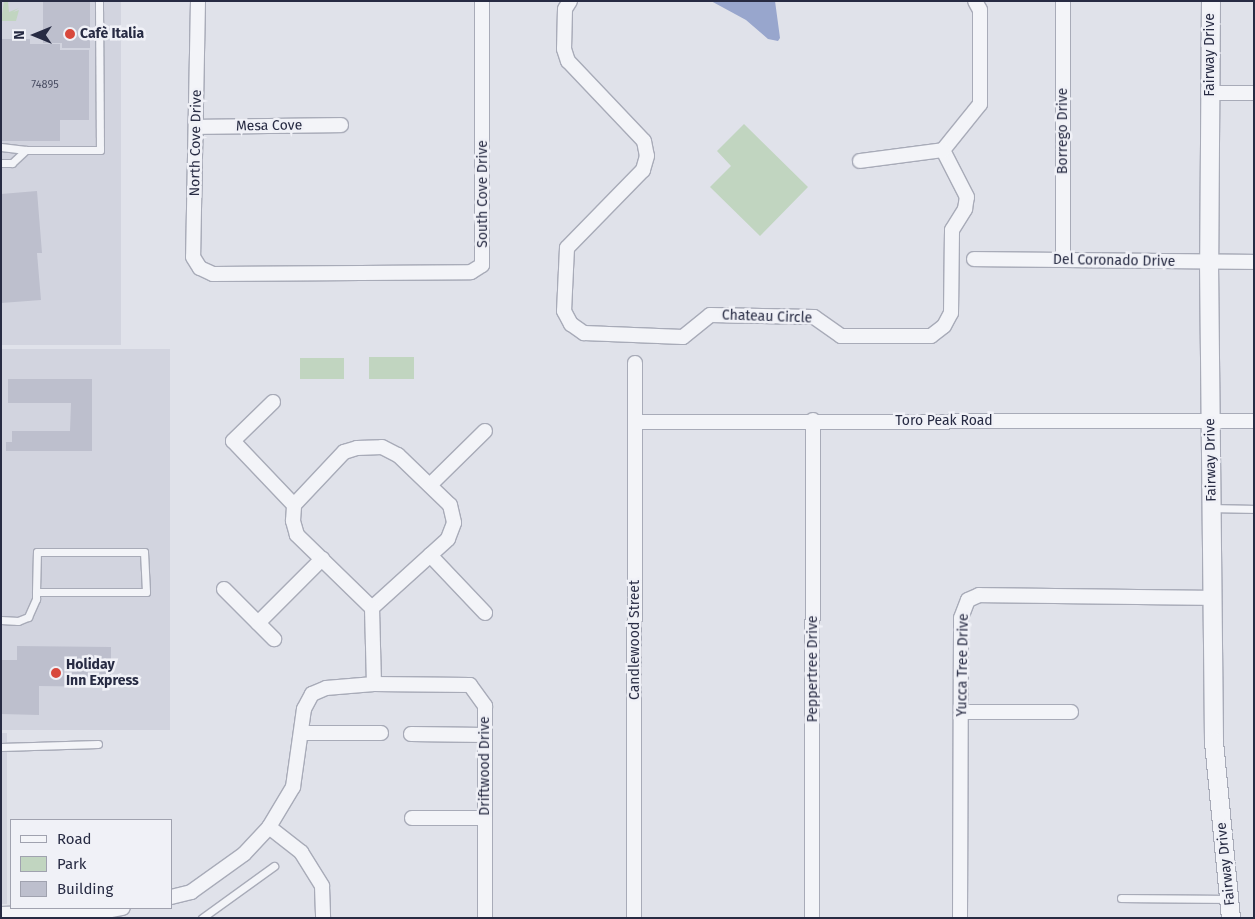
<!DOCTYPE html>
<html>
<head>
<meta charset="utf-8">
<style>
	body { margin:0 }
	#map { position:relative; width:1255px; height:919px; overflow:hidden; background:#e0e2ea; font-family:"Fira Sans",sans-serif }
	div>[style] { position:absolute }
	.built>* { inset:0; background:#d2d4df; transform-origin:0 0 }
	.green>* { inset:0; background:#c1d5c0; transform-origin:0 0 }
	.water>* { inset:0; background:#98a6cd }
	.building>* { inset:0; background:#bdbfcd }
	.roads { filter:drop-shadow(1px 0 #a8abb8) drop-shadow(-1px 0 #a8abb8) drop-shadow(0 1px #a8abb8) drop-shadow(0 -1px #a8abb8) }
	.service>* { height:7px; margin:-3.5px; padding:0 3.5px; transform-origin:3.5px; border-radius:3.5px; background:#f3f4f8 }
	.minor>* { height:14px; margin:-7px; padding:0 7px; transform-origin:7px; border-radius:7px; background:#f3f4f8 }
	.tertiary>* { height:18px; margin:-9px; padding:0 9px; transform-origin:9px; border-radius:9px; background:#f3f4f8 }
	.dots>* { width:14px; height:14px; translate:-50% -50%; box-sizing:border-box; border:2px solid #f0f1f7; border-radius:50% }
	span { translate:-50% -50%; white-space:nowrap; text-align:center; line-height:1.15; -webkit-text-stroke:5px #f0f1f7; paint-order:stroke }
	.number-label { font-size:11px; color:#4c5066 }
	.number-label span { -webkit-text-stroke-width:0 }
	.poi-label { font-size:14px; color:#272b43; font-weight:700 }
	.left { translate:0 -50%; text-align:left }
	.street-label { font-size:14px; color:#272b43 }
	.frame { position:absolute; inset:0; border:2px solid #272b43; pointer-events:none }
	.legend { position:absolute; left:10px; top:819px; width:162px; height:90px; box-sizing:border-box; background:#f0f1f7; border:1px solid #a0a2af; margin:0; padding:6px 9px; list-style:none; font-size:15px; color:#272b43 }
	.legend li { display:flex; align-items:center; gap:10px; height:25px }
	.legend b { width:25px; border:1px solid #a0a2af }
	.north { position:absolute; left:10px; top:10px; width:50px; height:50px; -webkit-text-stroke:4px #f0f1f7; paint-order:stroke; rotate:270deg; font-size:14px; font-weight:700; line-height:20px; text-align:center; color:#272b43 }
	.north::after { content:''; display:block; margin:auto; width:18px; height:22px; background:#272b43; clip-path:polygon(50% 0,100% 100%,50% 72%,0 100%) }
</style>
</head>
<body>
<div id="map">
	<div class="built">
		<i style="left:1px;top:1px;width:120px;height:344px"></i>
		<i style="left:1px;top:349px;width:169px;height:381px"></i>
		<i style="left:1px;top:733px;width:6px;height:171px"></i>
	</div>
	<div class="green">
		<i style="clip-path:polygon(4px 1px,8px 1px,9px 12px,19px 8px,13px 12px,19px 10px,16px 21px,1px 21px)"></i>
		<i style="clip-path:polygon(744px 124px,808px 187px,760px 236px,710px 187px,731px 166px,717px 151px)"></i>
		<i style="left:369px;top:357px;width:45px;height:22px"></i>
		<i style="left:300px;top:358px;width:44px;height:21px"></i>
	</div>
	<div class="water">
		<i style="clip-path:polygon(711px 1px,775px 1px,780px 38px,778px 41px,768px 39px,746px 20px)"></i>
	</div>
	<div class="building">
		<i style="clip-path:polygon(43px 1px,90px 1px,90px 48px,62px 48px,62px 43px,43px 43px)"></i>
		<i style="clip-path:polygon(1px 39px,30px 39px,30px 44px,60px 44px,60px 50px,89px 50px,89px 120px,60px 120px,60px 141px,1px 141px)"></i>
		<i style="clip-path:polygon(37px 191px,42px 253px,37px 253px,41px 300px,1px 303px,1px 194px)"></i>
		<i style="clip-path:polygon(8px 379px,92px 379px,92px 451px,6px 451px,6px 442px,12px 442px,12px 431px,70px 431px,71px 403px,8px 403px)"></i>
		<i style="clip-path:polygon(17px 646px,111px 647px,111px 687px,39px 686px,39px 715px,1px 714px,1px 660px,17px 660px)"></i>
	</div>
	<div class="roads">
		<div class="service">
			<i style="left:1px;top:147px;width:25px;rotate:7deg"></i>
			<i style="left:1px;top:163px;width:11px"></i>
			<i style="left:12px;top:163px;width:19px;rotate:-43deg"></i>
			<i style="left:26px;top:150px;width:74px"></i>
			<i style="left:100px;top:150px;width:149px;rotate:-90.4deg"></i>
			<i style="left:1212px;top:508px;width:42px;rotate:1.4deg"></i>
			<i style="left:1px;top:620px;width:17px;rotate:3deg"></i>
			<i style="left:18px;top:621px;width:11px;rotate:-22deg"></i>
			<i style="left:28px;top:617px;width:20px;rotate:-66deg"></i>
			<i style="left:36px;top:599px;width:7px;rotate:-90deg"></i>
			<i style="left:36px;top:592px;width:40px;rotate:-88.6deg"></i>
			<i style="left:37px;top:552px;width:107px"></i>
			<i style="left:144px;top:552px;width:40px;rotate:87.1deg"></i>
			<i style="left:146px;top:592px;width:110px;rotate:180deg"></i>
			<i style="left:1px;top:747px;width:97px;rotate:-1.8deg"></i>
			<i style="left:1121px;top:898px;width:108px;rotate:0.5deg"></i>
			<i style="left:202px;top:918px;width:89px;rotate:-35.8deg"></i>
		</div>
		<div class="minor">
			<i style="left:198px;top:1px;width:256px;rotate:91.1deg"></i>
			<i style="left:193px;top:257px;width:13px;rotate:58deg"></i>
			<i style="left:200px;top:268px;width:14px;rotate:25deg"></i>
			<i style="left:213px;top:274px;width:258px;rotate:-0.4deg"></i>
			<i style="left:471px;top:272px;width:13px;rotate:-32deg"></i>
			<i style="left:482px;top:265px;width:264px;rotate:-90deg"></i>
			<i style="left:570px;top:1px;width:9px;rotate:122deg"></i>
			<i style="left:565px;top:9px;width:40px;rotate:91.4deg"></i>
			<i style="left:564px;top:49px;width:13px;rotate:72deg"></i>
			<i style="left:568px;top:61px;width:110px;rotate:46.5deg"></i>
			<i style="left:644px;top:141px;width:15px;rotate:79deg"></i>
			<i style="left:647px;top:156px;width:15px;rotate:106deg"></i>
			<i style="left:643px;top:170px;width:109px;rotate:134.3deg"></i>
			<i style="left:567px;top:248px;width:63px;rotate:92.7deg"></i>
			<i style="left:564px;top:311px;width:15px;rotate:62deg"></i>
			<i style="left:571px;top:324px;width:16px;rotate:35deg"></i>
			<i style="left:584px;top:333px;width:99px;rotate:2.3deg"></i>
			<i style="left:683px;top:337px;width:35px;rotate:-39deg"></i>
			<i style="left:710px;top:315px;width:104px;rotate:1.1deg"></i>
			<i style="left:814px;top:317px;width:33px;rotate:35deg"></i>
			<i style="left:841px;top:336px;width:90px"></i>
			<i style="left:931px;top:336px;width:16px;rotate:-38deg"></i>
			<i style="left:944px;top:326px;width:15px;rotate:-62deg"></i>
			<i style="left:951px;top:313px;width:83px;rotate:-89.3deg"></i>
			<i style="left:952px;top:230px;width:25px;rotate:-58deg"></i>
			<i style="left:965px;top:209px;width:12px;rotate:-81deg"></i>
			<i style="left:967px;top:197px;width:53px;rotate:-117.1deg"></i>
			<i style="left:943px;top:150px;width:59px;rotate:-51.2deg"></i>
			<i style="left:980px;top:104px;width:94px;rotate:-90deg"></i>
			<i style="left:980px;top:10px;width:10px;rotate:-119deg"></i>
			<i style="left:1063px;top:1px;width:259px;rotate:90deg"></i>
			<i style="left:1210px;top:93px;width:44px"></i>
			<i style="left:196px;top:127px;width:145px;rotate:-0.8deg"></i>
			<i style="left:860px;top:161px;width:84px;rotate:-7.5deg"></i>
			<i style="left:974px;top:259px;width:280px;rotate:0.6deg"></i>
			<i style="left:273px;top:402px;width:56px;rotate:135.7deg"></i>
			<i style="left:233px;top:441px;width:88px;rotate:46.4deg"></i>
			<i style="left:635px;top:422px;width:619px;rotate:-0.09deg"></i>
			<i style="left:382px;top:447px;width:18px;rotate:27deg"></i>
			<i style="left:398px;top:455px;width:72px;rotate:43.9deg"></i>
			<i style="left:450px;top:505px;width:18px;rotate:77deg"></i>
			<i style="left:454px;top:523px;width:17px;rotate:111deg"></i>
			<i style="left:448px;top:539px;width:103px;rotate:137.8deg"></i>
			<i style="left:372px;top:608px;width:105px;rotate:-135.8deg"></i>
			<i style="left:297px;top:535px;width:15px;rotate:-106deg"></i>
			<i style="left:293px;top:521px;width:16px;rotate:-86deg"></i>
			<i style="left:294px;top:505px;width:73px;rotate:-46.7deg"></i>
			<i style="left:344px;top:452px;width:14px;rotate:-17deg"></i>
			<i style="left:357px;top:448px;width:25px;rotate:-2deg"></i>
			<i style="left:430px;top:485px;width:77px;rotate:-44.5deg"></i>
			<i style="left:430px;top:555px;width:80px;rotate:46.5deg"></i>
			<i style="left:224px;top:589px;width:71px;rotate:45deg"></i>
			<i style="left:372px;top:608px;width:76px;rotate:88.5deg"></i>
			<i style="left:258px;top:623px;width:91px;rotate:-45deg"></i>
			<i style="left:961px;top:712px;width:110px"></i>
			<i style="left:301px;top:733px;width:80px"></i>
			<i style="left:411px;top:734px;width:74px;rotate:0.8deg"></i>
			<i style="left:412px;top:818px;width:73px"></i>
			<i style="left:269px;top:827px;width:41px;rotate:38deg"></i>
			<i style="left:301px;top:852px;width:40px;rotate:58deg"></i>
			<i style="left:322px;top:886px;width:32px;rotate:88deg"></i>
			<i style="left:171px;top:897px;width:21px;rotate:-14deg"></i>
			<i style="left:191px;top:892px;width:65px;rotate:-35.6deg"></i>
			<i style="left:244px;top:854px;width:37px;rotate:-47deg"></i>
			<i style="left:269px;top:827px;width:47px;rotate:-59deg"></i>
			<i style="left:293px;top:787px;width:79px;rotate:-82deg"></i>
			<i style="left:304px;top:709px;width:17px;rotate:-62deg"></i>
			<i style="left:312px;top:694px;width:15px;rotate:-23deg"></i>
			<i style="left:326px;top:688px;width:48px;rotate:-4.8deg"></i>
			<i style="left:374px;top:684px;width:96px;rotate:0.6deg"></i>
			<i style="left:470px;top:685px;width:26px;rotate:54deg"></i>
			<i style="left:485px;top:706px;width:212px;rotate:90deg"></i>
			<i style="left:1px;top:914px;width:106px;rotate:-1.6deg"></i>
			<i style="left:107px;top:911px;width:16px;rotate:-11deg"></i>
			<i style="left:634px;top:918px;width:555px;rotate:-89.9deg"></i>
			<i style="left:812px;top:918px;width:498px;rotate:-89.9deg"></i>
			<i style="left:960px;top:918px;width:300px;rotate:-89.8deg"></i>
			<i style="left:961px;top:618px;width:19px;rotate:-69deg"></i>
			<i style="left:968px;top:600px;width:12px;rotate:-24deg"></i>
			<i style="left:979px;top:595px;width:234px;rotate:0.7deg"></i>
		</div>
		<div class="tertiary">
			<i style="left:1211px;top:1px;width:261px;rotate:90.4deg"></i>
			<i style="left:1209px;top:262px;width:480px;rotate:89.4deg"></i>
			<i style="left:1214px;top:742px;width:177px;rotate:84.5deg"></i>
		</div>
	</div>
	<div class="dots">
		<i style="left:70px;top:34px;background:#d8483c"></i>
		<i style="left:56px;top:673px;background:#d8483c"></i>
	</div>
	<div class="number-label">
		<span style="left:45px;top:85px">74895</span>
	</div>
	<div class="poi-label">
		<span class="left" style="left:80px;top:34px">Cafè Italia</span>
		<span class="left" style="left:66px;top:673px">Holiday<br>Inn Express</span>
	</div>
	<div class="street-label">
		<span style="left:1210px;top:55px;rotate:-90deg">Fairway Drive</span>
		<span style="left:269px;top:126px;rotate:-1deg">Mesa Cove</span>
		<span style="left:1063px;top:131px;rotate:-90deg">Borrego Drive</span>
		<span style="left:196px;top:143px;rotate:-89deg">North Cove Drive</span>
		<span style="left:483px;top:194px;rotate:-90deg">South Cove Drive</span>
		<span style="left:1114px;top:261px;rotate:1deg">Del Coronado Drive</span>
		<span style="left:767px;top:317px;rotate:2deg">Chateau Circle</span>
		<span style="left:944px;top:421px">Toro Peak Road</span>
		<span style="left:1211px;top:460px;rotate:-91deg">Fairway Drive</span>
		<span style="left:635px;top:640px;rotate:-90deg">Candlewood Street</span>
		<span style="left:963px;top:665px;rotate:-89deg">Yucca Tree Drive</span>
		<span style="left:813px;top:669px;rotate:-90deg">Peppertree Drive</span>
		<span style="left:485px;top:766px;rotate:-90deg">Driftwood Drive</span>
		<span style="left:1226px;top:864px;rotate:-96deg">Fairway Drive</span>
	</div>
	<div class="frame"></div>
	<ul class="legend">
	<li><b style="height:6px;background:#f3f4f8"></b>Road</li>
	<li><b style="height:14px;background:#c1d5c0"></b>Park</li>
	<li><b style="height:14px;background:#bdbfcd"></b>Building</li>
	</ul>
	<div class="north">N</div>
</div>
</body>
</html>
